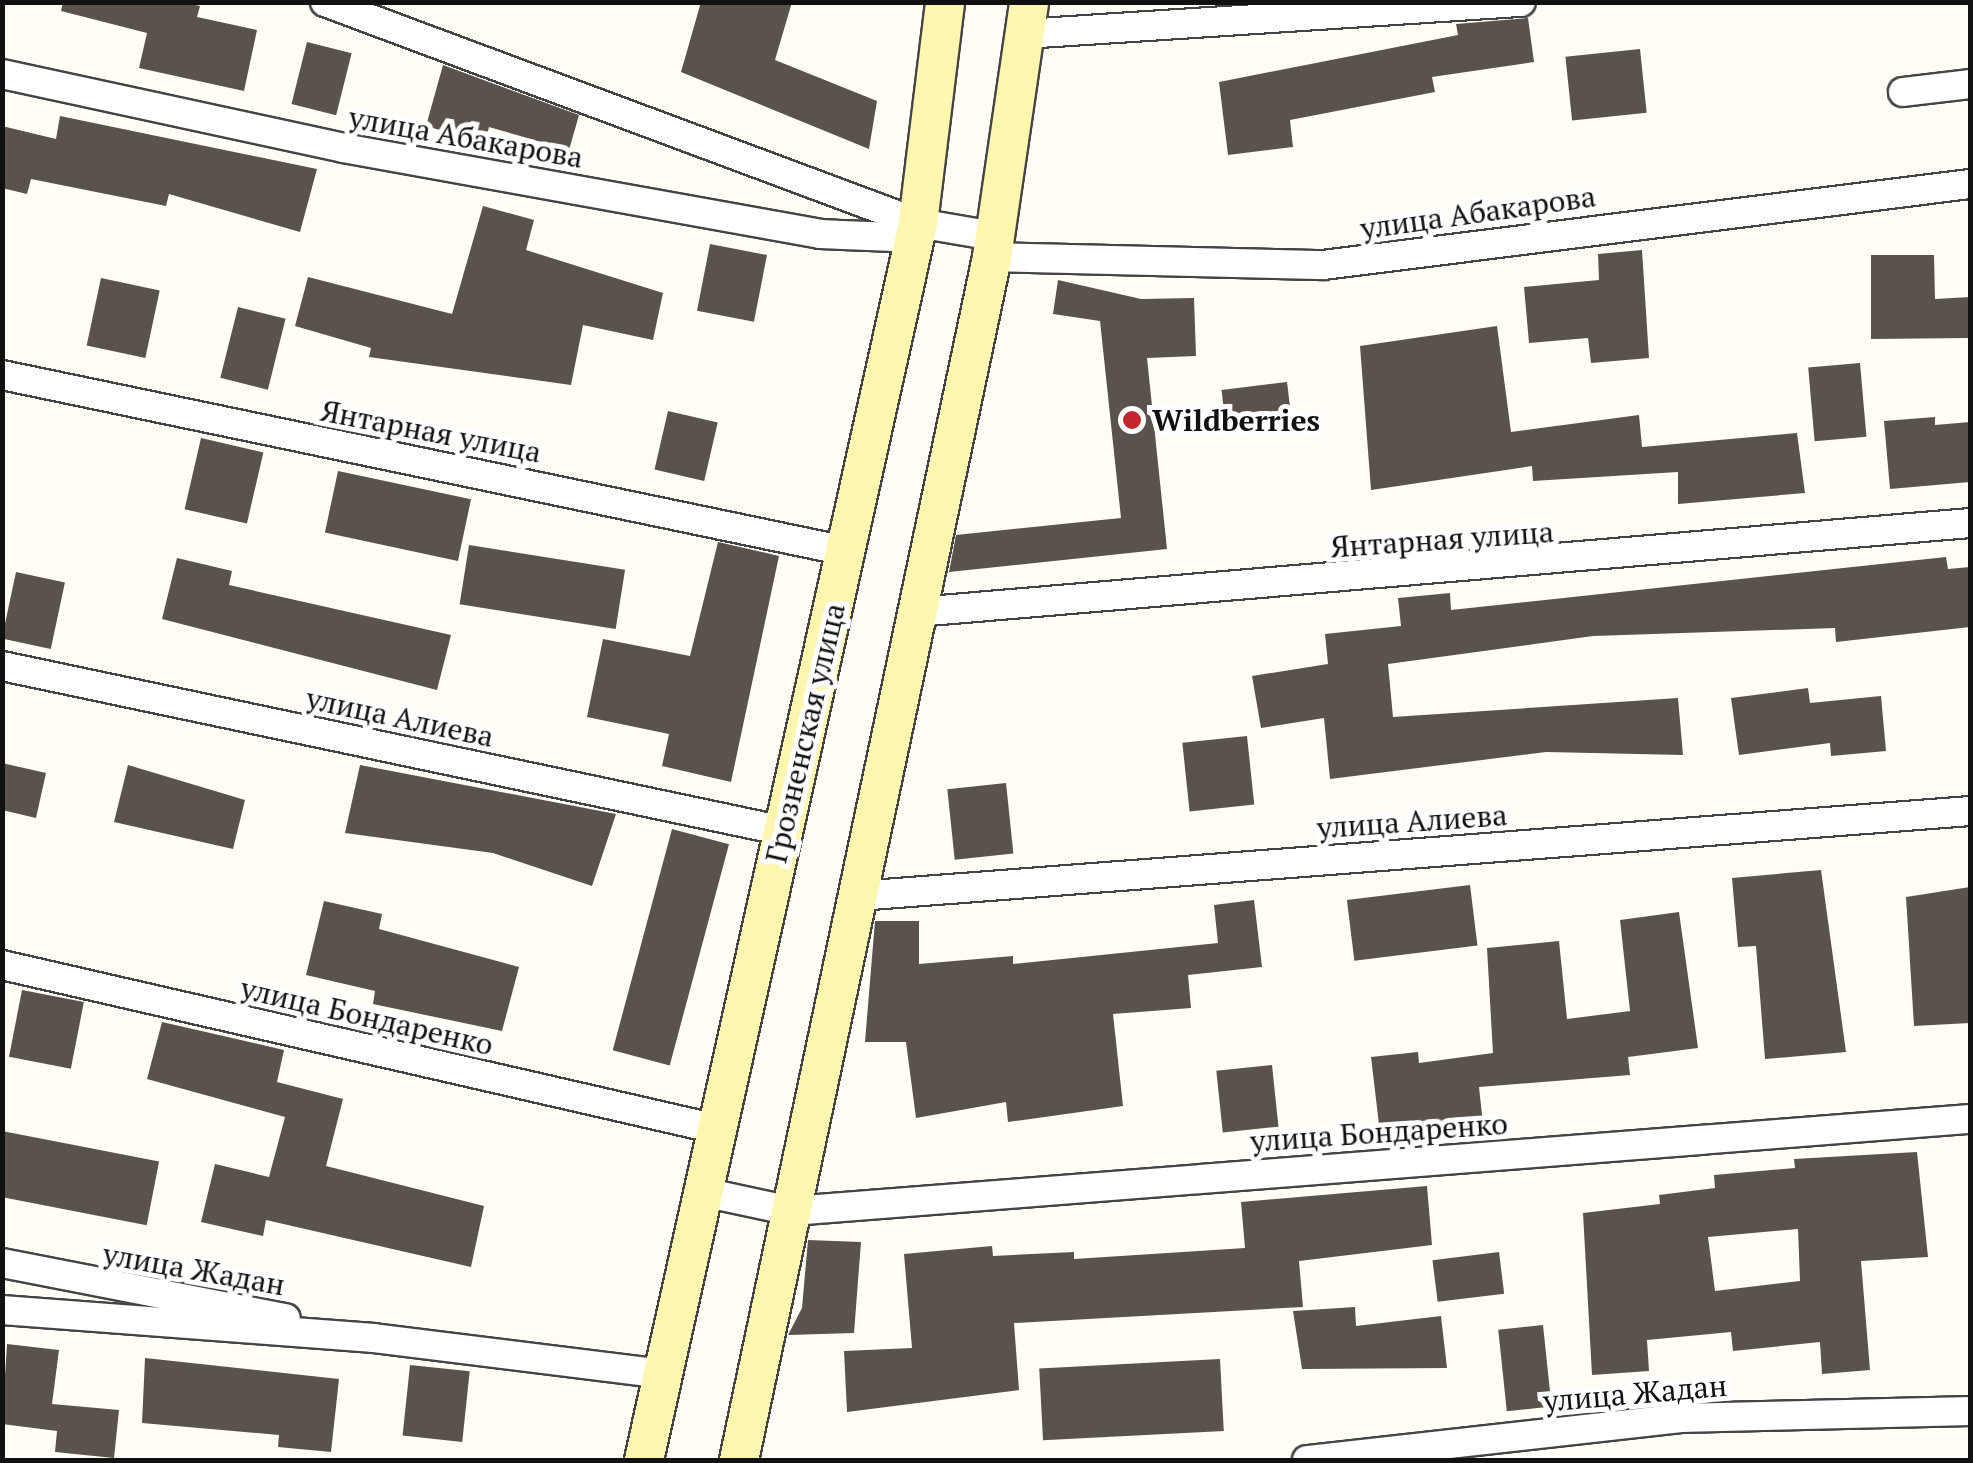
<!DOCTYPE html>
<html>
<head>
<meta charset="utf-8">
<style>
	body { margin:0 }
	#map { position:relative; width:1973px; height:1463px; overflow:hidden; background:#fffdf5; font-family:"PT Serif",serif }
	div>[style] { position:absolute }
	.building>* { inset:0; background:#5a524d; transform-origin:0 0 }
	.roads { filter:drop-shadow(2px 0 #444) drop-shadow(-2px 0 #444) drop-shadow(0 2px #444) drop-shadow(0 -2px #444) }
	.street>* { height:28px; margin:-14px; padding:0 14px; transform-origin:14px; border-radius:14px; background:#fff }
	.secondary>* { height:38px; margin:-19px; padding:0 19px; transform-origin:19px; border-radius:19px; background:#fff6b0 }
	.dots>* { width:28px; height:28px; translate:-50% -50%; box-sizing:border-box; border:5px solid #fff; border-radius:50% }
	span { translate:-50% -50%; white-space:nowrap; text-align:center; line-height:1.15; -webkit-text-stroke:10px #fff; paint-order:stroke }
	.street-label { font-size:30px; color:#111 }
	.poi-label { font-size:30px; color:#111; font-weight:700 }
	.left { translate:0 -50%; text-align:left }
	.frame { position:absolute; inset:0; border:5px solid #111; pointer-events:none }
</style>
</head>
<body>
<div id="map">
	<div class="building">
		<i style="clip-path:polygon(63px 2px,183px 2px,200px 6px,197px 17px,257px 30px,244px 91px,139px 68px,147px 33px,61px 11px)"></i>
		<i style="clip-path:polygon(701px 2px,792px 2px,775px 60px,877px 101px,869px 149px,681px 72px)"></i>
		<i style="clip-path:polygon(1528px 18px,1534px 62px,1432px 77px,1435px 92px,1290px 120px,1293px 147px,1228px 155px,1219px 82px,1458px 35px,1456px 24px)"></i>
		<i style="left:307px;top:42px;width:46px;height:64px;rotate:14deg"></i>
		<i style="left:1640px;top:49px;width:64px;height:75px;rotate:84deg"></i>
		<i style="clip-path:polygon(443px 65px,579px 115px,569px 150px,489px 127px,485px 143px,426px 126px)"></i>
		<i style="clip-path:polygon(60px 116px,317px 169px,300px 232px,169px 194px,166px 206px,31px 179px,27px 194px,2px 188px,2px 126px,56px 139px)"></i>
		<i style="clip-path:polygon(483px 206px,534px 220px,526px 250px,663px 293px,653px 340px,583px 325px,571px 385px,369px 357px,371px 348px,295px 326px,308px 277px,452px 314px)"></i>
		<i style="left:710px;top:244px;width:58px;height:68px;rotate:11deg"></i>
		<i style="clip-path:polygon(1642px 250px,1649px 358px,1591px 363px,1588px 338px,1529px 343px,1524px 287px,1599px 280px,1598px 254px)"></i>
		<i style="clip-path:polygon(1871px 255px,1934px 255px,1935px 299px,1970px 297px,1970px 338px,1871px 339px)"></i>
		<i style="left:101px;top:278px;width:60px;height:69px;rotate:12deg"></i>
		<i style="clip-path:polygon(1058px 280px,1141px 299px,1194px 298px,1196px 356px,1147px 358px,1167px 549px,949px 572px,956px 535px,1121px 518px,1100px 321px,1053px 314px)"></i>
		<i style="left:238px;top:307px;width:49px;height:73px;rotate:14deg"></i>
		<i style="clip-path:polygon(1497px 326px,1511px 432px,1639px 415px,1642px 447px,1797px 433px,1805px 493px,1678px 504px,1678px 472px,1533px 481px,1532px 466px,1371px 490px,1360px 346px)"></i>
		<i style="left:1860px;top:363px;width:74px;height:52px;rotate:85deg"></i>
		<i style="left:1287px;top:382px;width:41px;height:66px;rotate:83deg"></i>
		<i style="left:668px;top:411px;width:51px;height:60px;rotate:13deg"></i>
		<i style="clip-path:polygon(1935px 417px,1935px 425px,1970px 422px,1970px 482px,1890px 489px,1884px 421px)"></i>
		<i style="left:201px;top:438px;width:64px;height:73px;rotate:13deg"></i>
		<i style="left:338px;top:471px;width:136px;height:63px;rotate:12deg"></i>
		<i style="clip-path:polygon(718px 542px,779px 556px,731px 782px,662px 766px,669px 734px,587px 717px,603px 639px,690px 656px)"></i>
		<i style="left:469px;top:545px;width:158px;height:60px;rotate:9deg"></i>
		<i style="clip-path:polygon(1946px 557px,1948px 569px,1970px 567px,1970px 627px,1836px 642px,1835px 628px,1593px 636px,1388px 664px,1393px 717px,1678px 698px,1683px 755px,1546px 752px,1330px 779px,1324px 718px,1261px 728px,1252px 676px,1328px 664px,1325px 634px,1401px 626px,1398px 598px,1450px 593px,1451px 610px)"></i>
		<i style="clip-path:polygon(177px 558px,232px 571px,229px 585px,451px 635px,437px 690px,162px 619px)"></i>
		<i style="left:16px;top:572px;width:50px;height:68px;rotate:12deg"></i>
		<i style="clip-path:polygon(1808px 688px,1810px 703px,1881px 696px,1886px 751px,1831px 756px,1830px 743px,1739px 755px,1731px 698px)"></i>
		<i style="left:1247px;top:736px;width:69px;height:65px;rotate:84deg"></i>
		<i style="clip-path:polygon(2px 763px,46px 773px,36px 818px,2px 810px)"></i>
		<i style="clip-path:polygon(128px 765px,245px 800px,233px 849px,114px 822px)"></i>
		<i style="clip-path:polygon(360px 765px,616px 814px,592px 886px,493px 853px,345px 833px)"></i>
		<i style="left:1006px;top:783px;width:71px;height:59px;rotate:84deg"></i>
		<i style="left:672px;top:829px;width:59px;height:229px;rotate:15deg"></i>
		<i style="clip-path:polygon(1821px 870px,1846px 1052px,1765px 1059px,1756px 946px,1738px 947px,1732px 878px)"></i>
		<i style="left:1470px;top:885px;width:61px;height:124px;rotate:83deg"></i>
		<i style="clip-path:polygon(1970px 887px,1970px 1023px,1914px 1026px,1906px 897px)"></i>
		<i style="clip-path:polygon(1254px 900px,1262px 967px,1188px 975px,1191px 1008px,1113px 1014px,1123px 1106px,1008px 1122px,1006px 1102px,916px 1118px,906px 1042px,865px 1042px,875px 921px,919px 921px,919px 964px,1013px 956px,1013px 964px,1218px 943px,1214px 905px)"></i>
		<i style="clip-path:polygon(324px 901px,382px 914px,379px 929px,519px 967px,502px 1031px,373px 1004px,375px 991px,306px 975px)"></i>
		<i style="clip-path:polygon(1679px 912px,1698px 1048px,1628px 1057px,1630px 1075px,1479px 1087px,1483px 1124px,1380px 1133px,1371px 1057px,1418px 1052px,1419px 1063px,1493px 1053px,1487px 948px,1559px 941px,1567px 1019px,1630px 1011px,1620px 920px)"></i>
		<i style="left:22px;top:990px;width:63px;height:68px;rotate:11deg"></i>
		<i style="clip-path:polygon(162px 1022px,284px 1050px,277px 1082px,343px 1099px,326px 1166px,484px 1206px,471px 1267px,266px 1220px,263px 1236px,201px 1222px,215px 1164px,269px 1177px,285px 1117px,147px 1079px)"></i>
		<i style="left:1272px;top:1065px;width:62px;height:56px;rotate:84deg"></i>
		<i style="left:2px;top:1131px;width:160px;height:65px;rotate:11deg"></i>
		<i style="clip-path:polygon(evenodd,1917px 1152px,1928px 1257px,1861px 1261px,1870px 1370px,1822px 1374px,1820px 1342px,1733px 1351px,1731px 1332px,1647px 1340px,1649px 1371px,1592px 1375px,1583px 1213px,1660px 1204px,1659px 1195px,1715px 1188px,1714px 1175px,1795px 1168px,1794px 1159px,1917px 1152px,1798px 1229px,1800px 1281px,1715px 1291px,1708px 1237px,1798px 1229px)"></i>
		<i style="clip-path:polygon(1427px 1186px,1432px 1245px,1299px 1261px,1303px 1307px,1014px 1323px,1019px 1390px,847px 1412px,844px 1351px,912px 1348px,904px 1254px,992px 1246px,993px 1256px,1074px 1252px,1074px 1259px,1245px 1248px,1241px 1202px)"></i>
		<i style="clip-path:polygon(808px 1240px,861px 1242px,854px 1333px,788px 1335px,802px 1308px)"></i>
		<i style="left:1499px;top:1252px;width:42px;height:67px;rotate:83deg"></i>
		<i style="clip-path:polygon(1355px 1307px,1356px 1326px,1441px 1316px,1447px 1368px,1302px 1369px,1293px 1311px)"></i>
		<i style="left:1543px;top:1325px;width:82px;height:45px;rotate:84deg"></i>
		<i style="clip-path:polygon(7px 1344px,59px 1350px,52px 1404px,119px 1410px,114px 1458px,55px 1452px,57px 1431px,2px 1424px)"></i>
		<i style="clip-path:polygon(145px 1358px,339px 1379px,331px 1452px,278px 1447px,279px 1435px,142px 1423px)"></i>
		<i style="left:1220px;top:1359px;width:72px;height:181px;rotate:87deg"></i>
		<i style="left:410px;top:1365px;width:60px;height:71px;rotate:6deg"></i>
	</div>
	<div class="roads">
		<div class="street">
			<i style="left:325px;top:2px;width:633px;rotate:20.44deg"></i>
			<i style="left:918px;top:223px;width:76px;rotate:9.8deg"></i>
			<i style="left:1024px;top:34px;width:498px;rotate:-3.7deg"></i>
			<i style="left:2px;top:74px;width:349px;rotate:12.2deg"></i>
			<i style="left:343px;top:148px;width:485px;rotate:10.2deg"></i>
			<i style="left:820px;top:234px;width:74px;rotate:2.3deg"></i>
			<i style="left:894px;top:237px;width:28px;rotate:-30deg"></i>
			<i style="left:1903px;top:92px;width:67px;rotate:-6.8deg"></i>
			<i style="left:992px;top:257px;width:331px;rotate:1.4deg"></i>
			<i style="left:1323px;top:265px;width:652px;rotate:-7.14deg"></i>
			<i style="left:2px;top:375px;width:862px;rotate:11.78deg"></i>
			<i style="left:917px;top:612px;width:1057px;rotate:-4.83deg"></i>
			<i style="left:2px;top:666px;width:799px;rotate:11.91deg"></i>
			<i style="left:858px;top:896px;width:1115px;rotate:-4.37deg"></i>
			<i style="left:2px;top:965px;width:734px;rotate:12.92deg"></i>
			<i style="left:703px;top:1192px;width:91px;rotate:12.1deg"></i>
			<i style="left:792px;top:1211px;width:1182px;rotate:-4.47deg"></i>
			<i style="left:2px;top:1263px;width:289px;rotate:11deg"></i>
			<i style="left:2px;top:1310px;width:373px;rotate:4.3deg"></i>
			<i style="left:374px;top:1338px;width:291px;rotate:7.1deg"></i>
			<i style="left:1307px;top:1460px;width:378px;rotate:-6.4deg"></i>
			<i style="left:1683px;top:1418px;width:287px;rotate:-1.4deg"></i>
		</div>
		<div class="secondary">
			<i style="left:644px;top:1460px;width:1267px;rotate:-77.51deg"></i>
			<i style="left:918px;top:223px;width:223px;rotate:-83deg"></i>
			<i style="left:739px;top:1460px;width:1229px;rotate:-78.12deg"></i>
			<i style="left:992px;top:257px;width:258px;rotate:-81.7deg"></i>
		</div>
	</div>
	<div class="dots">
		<i style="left:1132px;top:420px;background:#c4262e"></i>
	</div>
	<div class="street-label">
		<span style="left:466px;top:137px;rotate:10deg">улица Абакарова</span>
		<span style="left:1478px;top:212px;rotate:-8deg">улица Абакарова</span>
		<span style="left:431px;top:431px;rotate:11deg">Янтарная улица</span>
		<span style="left:1442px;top:539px;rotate:-4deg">Янтарная улица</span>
		<span style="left:400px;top:717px;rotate:12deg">улица Алиева</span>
		<span style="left:805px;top:733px;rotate:-77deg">Грозненская улица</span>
		<span style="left:1412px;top:821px;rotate:-4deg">улица Алиева</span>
		<span style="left:367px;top:1016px;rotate:13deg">улица Бондаренко</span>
		<span style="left:1379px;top:1132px;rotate:-4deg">улица Бондаренко</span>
		<span style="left:194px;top:1269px;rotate:10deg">улица Жадан</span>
		<span style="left:1635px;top:1393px;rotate:-5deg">улица Жадан</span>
	</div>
	<div class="poi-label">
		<span class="left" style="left:1152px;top:420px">Wildberries</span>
	</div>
	<div class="frame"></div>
</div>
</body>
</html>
